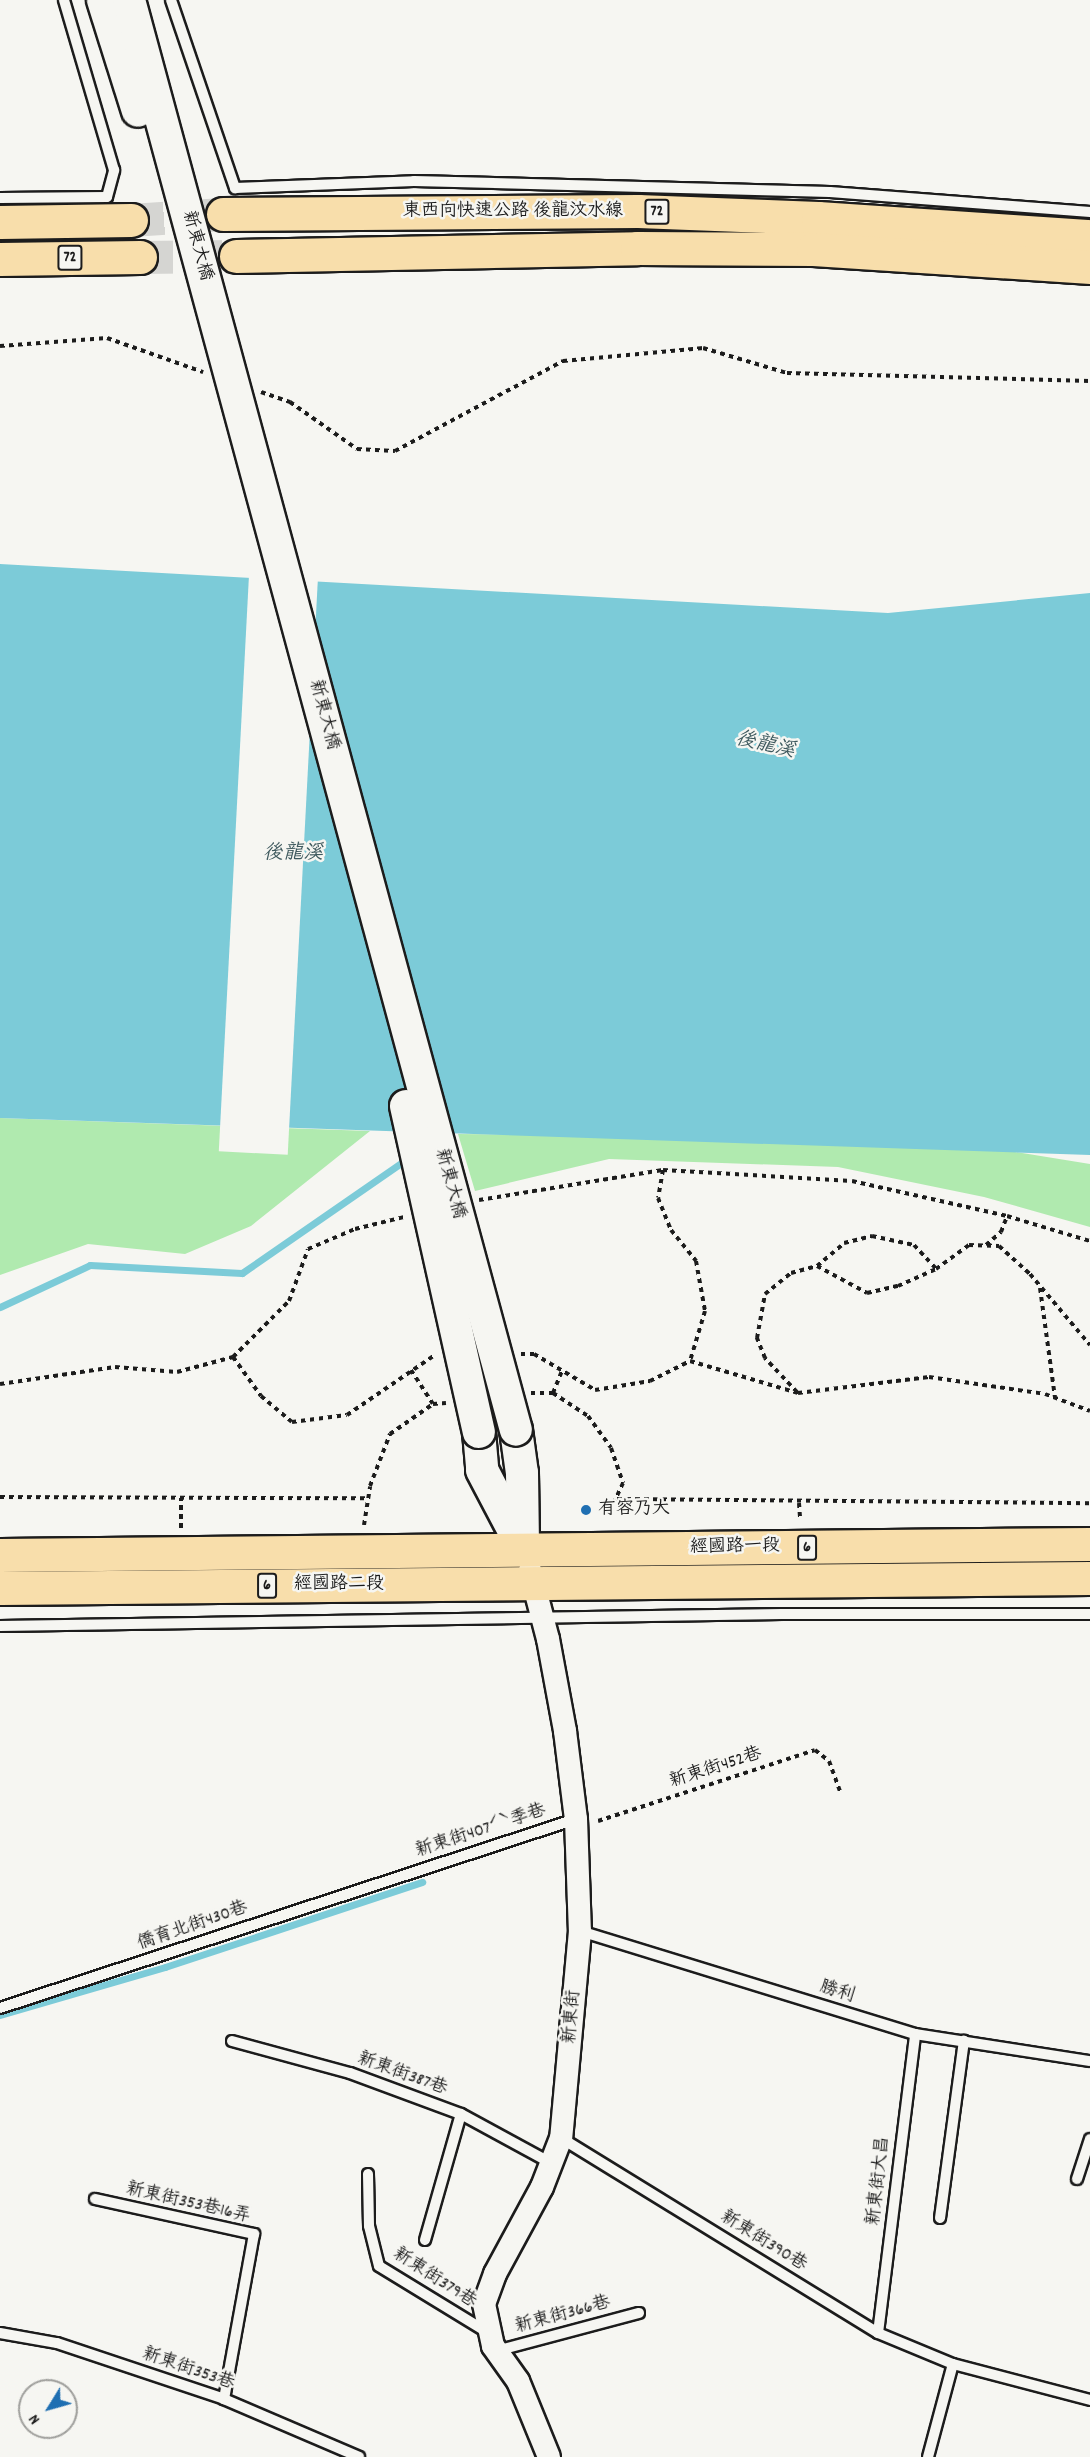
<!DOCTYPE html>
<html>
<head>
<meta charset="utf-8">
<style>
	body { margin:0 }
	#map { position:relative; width:1090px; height:2457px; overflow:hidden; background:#f6f6f2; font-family:Dekko,"LXGW WenKai TC",sans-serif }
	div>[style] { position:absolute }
	.green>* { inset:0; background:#b0eaaf }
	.water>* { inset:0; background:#7ccbd8 }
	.pier>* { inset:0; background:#f6f6f2; transform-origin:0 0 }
	.stream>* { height:7px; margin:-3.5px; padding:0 3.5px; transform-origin:3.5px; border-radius:3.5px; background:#7ccbd8 }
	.highway-tunnel>* { height:33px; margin-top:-16.5px; transform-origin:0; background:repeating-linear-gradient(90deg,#d5d5d2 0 33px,transparent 0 49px) }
	.path>* { height:4px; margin-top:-2px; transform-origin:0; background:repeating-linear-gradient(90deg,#1c1c1c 0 4.5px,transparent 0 9px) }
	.roads { filter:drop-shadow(2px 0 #1c1c1c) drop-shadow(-2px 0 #1c1c1c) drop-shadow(0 2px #1c1c1c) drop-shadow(0 -2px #1c1c1c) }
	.lane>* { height:10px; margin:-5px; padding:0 5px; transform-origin:5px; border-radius:5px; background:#f6f6f2 }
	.street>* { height:22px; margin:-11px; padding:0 11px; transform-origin:11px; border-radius:11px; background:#f6f6f2 }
	.secondary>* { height:32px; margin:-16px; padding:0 16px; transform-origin:16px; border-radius:16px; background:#f6f6f2 }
	.primary>* { height:33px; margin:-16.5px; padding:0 16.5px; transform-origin:16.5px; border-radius:16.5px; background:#f8deab }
	.highway>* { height:33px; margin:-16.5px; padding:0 16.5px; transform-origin:16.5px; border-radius:16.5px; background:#f8deab }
	.bridges { filter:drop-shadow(2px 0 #1c1c1c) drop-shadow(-2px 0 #1c1c1c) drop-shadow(0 2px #1c1c1c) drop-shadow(0 -2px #1c1c1c) }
	.secondary-bridge>* { height:32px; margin:-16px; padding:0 16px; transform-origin:16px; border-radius:16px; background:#f6f6f2 }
	.dots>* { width:16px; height:16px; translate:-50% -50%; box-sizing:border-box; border:3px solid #f6f6f2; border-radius:50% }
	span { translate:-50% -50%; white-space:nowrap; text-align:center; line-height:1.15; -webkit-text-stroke:5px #f6f6f2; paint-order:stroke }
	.shield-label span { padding:2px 4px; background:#f6f6f2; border:2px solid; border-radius:4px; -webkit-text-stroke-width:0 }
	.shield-label { font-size:16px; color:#1c1c1c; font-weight:700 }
	.street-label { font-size:18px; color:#1c1c1c }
	.poi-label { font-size:18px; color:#1c1c1c }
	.left { translate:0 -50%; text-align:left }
	.water-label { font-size:20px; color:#3e595e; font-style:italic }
	.north { position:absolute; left:18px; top:2379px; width:60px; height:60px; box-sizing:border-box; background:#f6f6f2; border:2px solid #9f9f9c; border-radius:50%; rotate:233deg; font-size:16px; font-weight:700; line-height:24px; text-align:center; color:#1c1c1c }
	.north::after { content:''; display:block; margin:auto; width:21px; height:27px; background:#1f6fb2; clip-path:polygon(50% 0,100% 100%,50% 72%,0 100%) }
</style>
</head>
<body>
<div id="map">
	<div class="green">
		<i style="clip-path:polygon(0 1118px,370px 1131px,251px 1226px,185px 1254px,88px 1244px,0 1275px)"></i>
		<i style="clip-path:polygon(458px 1134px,935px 1139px,1090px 1164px,1090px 1227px,984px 1197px,838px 1167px,609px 1159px,475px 1191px)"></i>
	</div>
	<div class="water">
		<i style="clip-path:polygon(0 564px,888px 613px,1090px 593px,1090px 1155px,0 1118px)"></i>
	</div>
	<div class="pier">
		<i style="left:249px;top:575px;width:69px;height:577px;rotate:3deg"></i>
	</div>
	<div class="stream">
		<i style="left:0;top:1307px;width:99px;rotate:-25deg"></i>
		<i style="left:90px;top:1265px;width:152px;rotate:3deg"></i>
		<i style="left:242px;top:1273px;width:202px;rotate:-34.7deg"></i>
		<i style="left:0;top:2015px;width:172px;rotate:-16.2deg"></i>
		<i style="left:165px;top:1967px;width:271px;rotate:-18.3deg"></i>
	</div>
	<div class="highway-tunnel">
		<i style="left:131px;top:220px;width:92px;rotate:-3.7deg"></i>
		<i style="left:140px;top:257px;width:96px;rotate:-0.6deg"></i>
	</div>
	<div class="path">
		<i style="left:0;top:346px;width:107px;rotate:-4.3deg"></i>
		<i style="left:107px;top:338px;width:102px;rotate:19.5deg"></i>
		<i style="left:261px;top:392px;width:31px;rotate:19deg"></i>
		<i style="left:290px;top:402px;width:82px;rotate:35deg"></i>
		<i style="left:357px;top:449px;width:38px;rotate:3deg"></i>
		<i style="left:395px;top:451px;width:191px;rotate:-28.2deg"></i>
		<i style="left:563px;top:361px;width:141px;rotate:-5.3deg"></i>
		<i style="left:703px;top:348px;width:88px;rotate:16.6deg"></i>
		<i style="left:787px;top:373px;width:303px;rotate:1.5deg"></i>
		<i style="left:663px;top:1170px;width:28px;rotate:100deg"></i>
		<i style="left:658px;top:1198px;width:35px;rotate:68deg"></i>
		<i style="left:671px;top:1230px;width:40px;rotate:51deg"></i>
		<i style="left:696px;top:1261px;width:51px;rotate:79.8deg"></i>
		<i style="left:705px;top:1311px;width:52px;rotate:106.7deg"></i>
		<i style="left:479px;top:1200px;width:186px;rotate:-9.3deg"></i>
		<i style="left:663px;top:1170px;width:189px;rotate:3.3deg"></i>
		<i style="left:852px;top:1181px;width:159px;rotate:12.7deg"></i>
		<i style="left:1007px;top:1216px;width:87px;rotate:16.8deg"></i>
		<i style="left:986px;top:1245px;width:20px;rotate:-41deg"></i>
		<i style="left:1001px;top:1232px;width:17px;rotate:-69deg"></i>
		<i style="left:817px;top:1266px;width:35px;rotate:-40deg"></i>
		<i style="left:844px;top:1243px;width:29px;rotate:-14deg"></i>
		<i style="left:872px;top:1236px;width:43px;rotate:12.1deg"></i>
		<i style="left:914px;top:1245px;width:33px;rotate:47deg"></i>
		<i style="left:1040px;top:1288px;width:110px;rotate:82.2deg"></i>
		<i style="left:521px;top:1354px;width:13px"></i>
		<i style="left:534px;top:1354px;width:71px;rotate:30.5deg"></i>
		<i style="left:595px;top:1390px;width:56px;rotate:-9.3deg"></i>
		<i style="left:650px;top:1381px;width:45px;rotate:-26.6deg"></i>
		<i style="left:690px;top:1361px;width:113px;rotate:16.5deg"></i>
		<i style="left:798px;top:1393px;width:132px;rotate:-7deg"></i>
		<i style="left:929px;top:1377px;width:117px;rotate:8.3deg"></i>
		<i style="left:1045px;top:1394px;width:48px;rotate:20.7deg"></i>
		<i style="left:233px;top:1357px;width:48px;rotate:54.3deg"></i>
		<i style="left:261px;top:1396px;width:40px;rotate:40deg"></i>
		<i style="left:292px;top:1422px;width:55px;rotate:-7.3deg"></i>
		<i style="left:347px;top:1415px;width:107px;rotate:-34.3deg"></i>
		<i style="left:411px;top:1370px;width:40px;rotate:57.1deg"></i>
		<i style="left:0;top:1384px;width:116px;rotate:-8.4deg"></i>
		<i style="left:115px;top:1367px;width:62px;rotate:4.6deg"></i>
		<i style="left:177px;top:1372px;width:58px;rotate:-15deg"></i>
		<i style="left:233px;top:1357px;width:79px;rotate:-45deg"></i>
		<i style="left:289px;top:1301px;width:55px;rotate:-69.9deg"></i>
		<i style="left:308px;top:1249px;width:51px;rotate:-23.1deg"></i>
		<i style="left:355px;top:1229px;width:50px;rotate:-13.8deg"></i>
		<i style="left:797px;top:1392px;width:47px;rotate:-133.3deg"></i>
		<i style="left:765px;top:1358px;width:22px;rotate:-112deg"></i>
		<i style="left:757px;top:1338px;width:45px;rotate:-79.7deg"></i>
		<i style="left:765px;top:1294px;width:33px;rotate:-39deg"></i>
		<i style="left:791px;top:1273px;width:27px;rotate:-15deg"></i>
		<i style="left:817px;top:1266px;width:57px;rotate:28.4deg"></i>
		<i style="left:867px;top:1293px;width:32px;rotate:-13deg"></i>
		<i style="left:898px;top:1286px;width:42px;rotate:-24.1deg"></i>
		<i style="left:936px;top:1269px;width:41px;rotate:-36deg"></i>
		<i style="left:969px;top:1245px;width:30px;rotate:2deg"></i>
		<i style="left:999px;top:1246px;width:42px;rotate:42.1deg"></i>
		<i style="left:1030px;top:1274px;width:93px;rotate:49.8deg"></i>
		<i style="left:531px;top:1393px;width:22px"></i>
		<i style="left:553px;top:1393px;width:42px;rotate:33.3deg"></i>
		<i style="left:588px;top:1416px;width:39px;rotate:54deg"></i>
		<i style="left:611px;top:1448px;width:37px;rotate:71deg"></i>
		<i style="left:623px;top:1483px;width:33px;rotate:115deg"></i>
		<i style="left:553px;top:1393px;width:24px;rotate:-68deg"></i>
		<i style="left:0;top:1497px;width:368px;rotate:0.2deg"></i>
		<i style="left:617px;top:1499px;width:473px;rotate:0.5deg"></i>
		<i style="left:799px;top:1503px;width:15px;rotate:86deg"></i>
		<i style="left:364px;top:1525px;width:39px;rotate:-81deg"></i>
		<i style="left:370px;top:1486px;width:56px;rotate:-69deg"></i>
		<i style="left:390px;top:1434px;width:52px;rotate:-34.9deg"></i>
		<i style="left:433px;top:1404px;width:13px;rotate:-4deg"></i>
		<i style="left:181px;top:1528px;width:30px;rotate:-90deg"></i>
		<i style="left:598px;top:1821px;width:228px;rotate:-18.1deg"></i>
		<i style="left:815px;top:1750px;width:18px;rotate:38deg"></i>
		<i style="left:829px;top:1761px;width:33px;rotate:70deg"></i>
	</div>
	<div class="roads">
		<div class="lane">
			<i style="left:171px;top:0;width:199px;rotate:71.2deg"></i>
			<i style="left:235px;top:188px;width:179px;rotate:-2.2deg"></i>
			<i style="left:414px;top:181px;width:416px;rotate:1.5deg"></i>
			<i style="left:830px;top:192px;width:261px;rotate:4.4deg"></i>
			<i style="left:0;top:198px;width:107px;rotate:-0.5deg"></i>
			<i style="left:107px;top:197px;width:28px;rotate:-75deg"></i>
			<i style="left:114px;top:170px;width:177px;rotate:-106.4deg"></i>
			<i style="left:0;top:1626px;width:782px;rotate:-0.88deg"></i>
			<i style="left:782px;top:1614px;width:308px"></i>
			<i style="left:580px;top:1931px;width:350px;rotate:17.1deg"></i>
			<i style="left:915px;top:2034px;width:177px;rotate:8.8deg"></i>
			<i style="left:0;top:2008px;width:606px;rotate:-18.17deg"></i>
			<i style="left:232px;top:2041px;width:122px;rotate:15.2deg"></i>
			<i style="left:350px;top:2073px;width:118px;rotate:20.3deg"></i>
			<i style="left:461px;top:2114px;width:102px;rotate:28.6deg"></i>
			<i style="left:561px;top:2138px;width:372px;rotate:31.6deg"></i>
			<i style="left:878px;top:2333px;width:81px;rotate:22.5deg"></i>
			<i style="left:953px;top:2364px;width:142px;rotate:14.7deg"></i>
			<i style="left:368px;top:2174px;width:52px;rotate:88.9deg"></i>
			<i style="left:369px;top:2226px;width:41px;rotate:76deg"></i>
			<i style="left:379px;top:2266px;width:127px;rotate:31.4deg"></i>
			<i style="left:1077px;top:2179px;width:42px;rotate:-72deg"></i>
			<i style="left:95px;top:2199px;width:163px;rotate:12.4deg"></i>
			<i style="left:254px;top:2234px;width:168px;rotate:100.3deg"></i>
			<i style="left:940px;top:2218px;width:179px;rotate:-82.3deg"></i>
			<i style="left:425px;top:2240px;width:131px;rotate:-74.1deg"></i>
			<i style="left:0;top:2333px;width:58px;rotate:10deg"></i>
			<i style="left:57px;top:2343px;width:176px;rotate:18.5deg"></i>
			<i style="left:224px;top:2399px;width:147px;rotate:23.2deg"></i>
			<i style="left:878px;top:2333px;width:301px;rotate:-82.9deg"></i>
			<i style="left:496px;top:2351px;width:148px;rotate:-14.9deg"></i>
			<i style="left:928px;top:2457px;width:96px;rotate:-75deg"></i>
		</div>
		<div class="street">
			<i style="left:530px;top:1570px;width:71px;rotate:75.4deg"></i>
			<i style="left:548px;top:1639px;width:94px;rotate:79.5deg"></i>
			<i style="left:565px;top:1731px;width:89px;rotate:82.9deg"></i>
			<i style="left:576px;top:1819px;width:112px;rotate:88deg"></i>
			<i style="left:580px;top:1931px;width:208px;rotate:95.2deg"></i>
			<i style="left:561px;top:2138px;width:53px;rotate:111.2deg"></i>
			<i style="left:542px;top:2187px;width:99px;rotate:118.4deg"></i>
			<i style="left:495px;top:2274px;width:32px;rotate:110deg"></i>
			<i style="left:484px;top:2304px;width:43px;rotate:77.9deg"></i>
			<i style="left:493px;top:2346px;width:43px;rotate:54.5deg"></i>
			<i style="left:518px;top:2381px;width:82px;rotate:67.8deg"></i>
		</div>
		<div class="secondary">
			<i style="left:516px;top:1430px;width:43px;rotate:82.1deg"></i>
			<i style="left:522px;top:1473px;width:72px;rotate:89.2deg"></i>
			<i style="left:479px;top:1432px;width:38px;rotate:85deg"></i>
			<i style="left:482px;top:1470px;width:88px;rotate:62.3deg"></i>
		</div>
		<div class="primary">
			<i style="left:0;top:1555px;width:1090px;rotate:-0.58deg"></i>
			<i style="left:0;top:1588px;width:1090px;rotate:-0.53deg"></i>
		</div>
		<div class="highway">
			<i style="left:223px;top:214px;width:415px;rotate:-0.4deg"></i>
			<i style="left:638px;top:211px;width:180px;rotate:2.2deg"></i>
			<i style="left:818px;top:218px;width:273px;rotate:3.8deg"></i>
			<i style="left:0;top:222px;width:131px;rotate:-0.9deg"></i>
			<i style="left:236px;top:256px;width:401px;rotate:-1.1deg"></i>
			<i style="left:637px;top:248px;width:176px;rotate:0.3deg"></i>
			<i style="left:813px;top:249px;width:278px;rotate:3.7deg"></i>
			<i style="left:0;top:259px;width:140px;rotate:-0.8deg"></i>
		</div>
	</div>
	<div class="bridges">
		<div class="secondary-bridge">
			<i style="left:103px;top:0;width:116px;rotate:72.5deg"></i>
			<i style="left:129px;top:0;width:1481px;rotate:74.86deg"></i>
			<i style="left:406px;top:1106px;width:334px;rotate:77.4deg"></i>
		</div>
	</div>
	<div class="dots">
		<i style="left:586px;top:1510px;background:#1f6fb2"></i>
	</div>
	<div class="shield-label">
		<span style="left:657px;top:212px">72</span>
		<span style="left:70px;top:258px">72</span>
		<span style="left:807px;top:1548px">6</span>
		<span style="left:267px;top:1586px">6</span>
	</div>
	<div class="street-label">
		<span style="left:513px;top:212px">東西向快速公路 後龍汶水線</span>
		<span style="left:196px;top:246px;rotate:75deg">新東大橋</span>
		<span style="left:323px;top:715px;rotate:75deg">新東大橋</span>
		<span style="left:449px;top:1184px;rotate:75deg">新東大橋</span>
		<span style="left:735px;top:1548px;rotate:-1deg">經國路一段</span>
		<span style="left:339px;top:1585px">經國路二段</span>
		<span style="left:716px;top:1769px;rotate:-18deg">新東街452巷</span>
		<span style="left:481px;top:1832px;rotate:-18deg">新東街407ˊˋ季巷</span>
		<span style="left:193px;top:1927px;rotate:-19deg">僑育北街430巷</span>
		<span style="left:837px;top:1993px;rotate:17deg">勝利</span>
		<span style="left:573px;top:2017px;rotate:-85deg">新東街</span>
		<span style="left:402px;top:2075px;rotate:20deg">新東街387巷</span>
		<span style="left:880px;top:2181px;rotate:-83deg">新東街大昌</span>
		<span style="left:188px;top:2204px;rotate:13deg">新東街353巷16弄</span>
		<span style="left:763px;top:2242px;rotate:32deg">新東街390巷</span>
		<span style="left:434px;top:2279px;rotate:33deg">新東街379巷</span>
		<span style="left:563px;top:2316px;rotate:-15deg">新東街366巷</span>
		<span style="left:188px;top:2370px;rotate:19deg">新東街353巷</span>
	</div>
	<div class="poi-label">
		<span class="left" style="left:598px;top:1510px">有容乃大</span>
	</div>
	<div class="water-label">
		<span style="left:765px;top:746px;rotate:13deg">後龍溪</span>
		<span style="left:293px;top:854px">後龍溪</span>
	</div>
	<div class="north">N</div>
</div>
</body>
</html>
